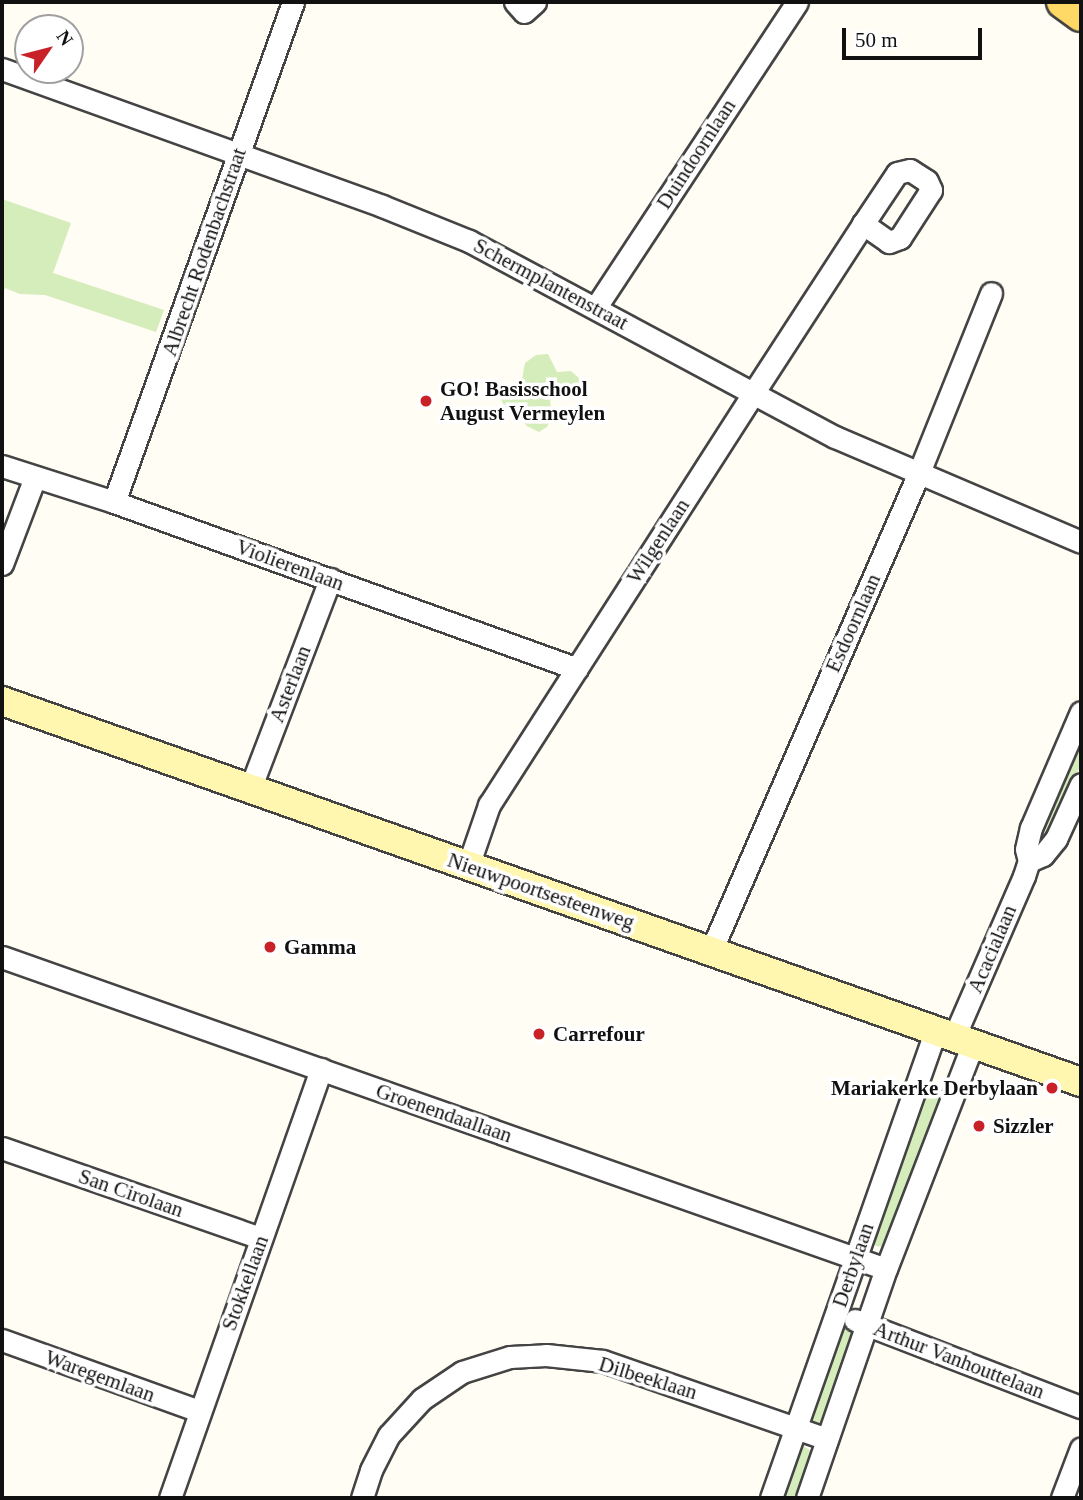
<!DOCTYPE html>
<html>
<head>
<meta charset="utf-8">
<style>
	body { margin:0 }
	#map { position:relative; width:1083px; height:1500px; overflow:hidden; background:#fffdf4; font-family:Georgia,serif }
	div>[style] { position:absolute }
	.green>* { inset:0; background:#d5ecbb }
	.roads { filter:drop-shadow(2px 0 #444) drop-shadow(-2px 0 #444) drop-shadow(0 2px #444) drop-shadow(0 -2px #444) }
	.street>* { height:21px; margin:-10.5px; padding:0 10.5px; transform-origin:10.5px; border-radius:10.5px; background:#fff }
	.secondary>* { height:28px; margin:-14px; padding:0 14px; transform-origin:14px; border-radius:14px; background:#fff6af }
	.primary>* { height:32px; margin:-16px; padding:0 16px; transform-origin:16px; border-radius:16px; background:#fed966 }
	.dots>* { width:19px; height:19px; translate:-50% -50%; box-sizing:border-box; border:4px solid #fff; border-radius:50% }
	span { translate:-50% -50%; white-space:nowrap; text-align:center; line-height:1.15; -webkit-text-stroke:7px #fff; paint-order:stroke }
	.street-label { font-size:21px; color:#111 }
	.poi-label { font-size:21px; color:#111; font-weight:700 }
	.left { translate:0 -50%; text-align:left }
	.right { translate:-100% -50%; text-align:right }
	.frame { position:absolute; inset:0; border:4px solid #111; pointer-events:none }
	.north { position:absolute; left:14px; top:14px; width:70px; height:70px; box-sizing:border-box; background:#fff; border:2px solid #a0a0a0; border-radius:50%; rotate:55deg; font-size:19px; font-weight:700; line-height:28px; text-align:center; color:#111 }
	.north::after { content:''; display:block; margin:auto; width:24px; height:32px; background:#c92128; clip-path:polygon(50% 0,100% 100%,50% 72%,0 100%) }
	.scale { position:absolute; left:842px; top:28px; width:140px; height:32px; box-sizing:border-box; border:4px solid #111; border-top:0; padding-left:9px; font-size:21px; line-height:24px; white-space:nowrap; color:#111; -webkit-text-stroke:5px #fff; paint-order:stroke }
</style>
</head>
<body>
<div id="map">
	<div class="green">
		<i style="clip-path:polygon(2px 199px,71px 223px,53px 273px,164px 310px,156px 332px,45px 295px,20px 294px,5px 288px,2px 298px)"></i>
		<i style="clip-path:polygon(548px 354px,557px 372px,571px 371px,580px 379px,582px 388px,572px 394px,555px 395px,550px 401px,552px 417px,547px 427px,539px 432px,527px 426px,517px 414px,505px 408px,501px 399px,504px 389px,522px 379px,525px 363px,536px 355px)"></i>
		<i style="clip-path:polygon(1081px 728px,1081px 764px,1047px 840px,1038px 848px,1036px 830px)"></i>
		<i style="clip-path:polygon(924px 1083px,946px 1093px,903px 1212px,883px 1247px,876px 1246px,870px 1237px)"></i>
		<i style="clip-path:polygon(846px 1329px,855px 1333px,823px 1424px,816px 1425px,809px 1417px,837px 1335px)"></i>
		<i style="clip-path:polygon(803px 1446px,813px 1452px,801px 1498px,779px 1498px,795px 1451px)"></i>
	</div>
	<div class="roads">
		<div class="street">
			<i style="left:515px;top:2px;width:13px;rotate:48deg"></i>
			<i style="left:524px;top:12px;width:15px;rotate:-42deg"></i>
			<i style="left:2px;top:69px;width:404px;rotate:19.8deg"></i>
			<i style="left:382px;top:206px;width:94px;rotate:21.9deg"></i>
			<i style="left:469px;top:241px;width:415px;rotate:28.2deg"></i>
			<i style="left:835px;top:437px;width:267px;rotate:23.1deg"></i>
			<i style="left:596px;top:307px;width:365px;rotate:-56.6deg"></i>
			<i style="left:2px;top:466px;width:118px;rotate:17.8deg"></i>
			<i style="left:114px;top:502px;width:492px;rotate:19.8deg"></i>
			<i style="left:114px;top:502px;width:531px;rotate:-70.3deg"></i>
			<i style="left:2px;top:564px;width:93px;rotate:-69.2deg"></i>
			<i style="left:250px;top:789px;width:225px;rotate:-69.1deg"></i>
			<i style="left:1029px;top:861px;width:15px;rotate:-23deg"></i>
			<i style="left:1043px;top:855px;width:21px;rotate:-51deg"></i>
			<i style="left:1056px;top:839px;width:60px;rotate:-65.6deg"></i>
			<i style="left:468px;top:866px;width:65px;rotate:-71deg"></i>
			<i style="left:489px;top:805px;width:487px;rotate:-57.3deg"></i>
			<i style="left:752px;top:395px;width:204px;rotate:-57deg"></i>
			<i style="left:863px;top:224px;width:61px;rotate:-56.3deg"></i>
			<i style="left:897px;top:173px;width:13px;rotate:-13deg"></i>
			<i style="left:910px;top:170px;width:20px;rotate:33deg"></i>
			<i style="left:927px;top:181px;width:10px;rotate:66deg"></i>
			<i style="left:931px;top:190px;width:57px;rotate:122.9deg"></i>
			<i style="left:900px;top:238px;width:12px;rotate:160deg"></i>
			<i style="left:889px;top:242px;width:32px;rotate:-145deg"></i>
			<i style="left:711px;top:951px;width:519px;rotate:-66.5deg"></i>
			<i style="left:918px;top:475px;width:196px;rotate:-68.1deg"></i>
			<i style="left:2px;top:957px;width:937px;rotate:19.44deg"></i>
			<i style="left:954px;top:1037px;width:176px;rotate:-66.5deg"></i>
			<i style="left:1024px;top:876px;width:16px;rotate:-72deg"></i>
			<i style="left:1029px;top:861px;width:12px;rotate:-104deg"></i>
			<i style="left:1026px;top:849px;width:22px;rotate:-77deg"></i>
			<i style="left:1031px;top:828px;width:126px;rotate:-66.7deg"></i>
			<i style="left:2px;top:1148px;width:274px;rotate:19.2deg"></i>
			<i style="left:855px;top:1320px;width:242px;rotate:21.1deg"></i>
			<i style="left:2px;top:1340px;width:209px;rotate:19.8deg"></i>
			<i style="left:170px;top:1498px;width:455px;rotate:-70.6deg"></i>
			<i style="left:362px;top:1498px;width:29px;rotate:-72deg"></i>
			<i style="left:371px;top:1470px;width:39px;rotate:-63deg"></i>
			<i style="left:389px;top:1435px;width:49px;rotate:-47.5deg"></i>
			<i style="left:422px;top:1399px;width:48px;rotate:-34deg"></i>
			<i style="left:462px;top:1372px;width:50px;rotate:-17.4deg"></i>
			<i style="left:510px;top:1357px;width:36px;rotate:-3deg"></i>
			<i style="left:546px;top:1355px;width:57px;rotate:6deg"></i>
			<i style="left:603px;top:1361px;width:237px;rotate:19.2deg"></i>
			<i style="left:771px;top:1498px;width:495px;rotate:-70.6deg"></i>
			<i style="left:807px;top:1498px;width:242px;rotate:-71deg"></i>
			<i style="left:886px;top:1269px;width:241px;rotate:-68.9deg"></i>
			<i style="left:1062px;top:1498px;width:53px;rotate:-69.2deg"></i>
		</div>
		<div class="secondary">
			<i style="left:2px;top:701px;width:1144px;rotate:19.45deg"></i>
		</div>
		<div class="primary">
			<i style="left:1063px;top:2px;width:22px;rotate:36deg"></i>
		</div>
	</div>
	<div class="dots">
		<i style="left:426px;top:401px;background:#c92128"></i>
		<i style="left:270px;top:947px;background:#c92128"></i>
		<i style="left:539px;top:1034px;background:#c92128"></i>
		<i style="left:1052px;top:1088px;background:#c92128"></i>
		<i style="left:979px;top:1126px;background:#c92128"></i>
	</div>
	<div class="street-label">
		<span style="left:696px;top:154px;rotate:-57deg">Duindoornlaan</span>
		<span style="left:204px;top:252px;rotate:-71deg">Albrecht Rodenbachstraat</span>
		<span style="left:551px;top:284px;rotate:28deg">Schermplantenstraat</span>
		<span style="left:658px;top:541px;rotate:-57deg">Wilgenlaan</span>
		<span style="left:290px;top:565px;rotate:20deg">Violierenlaan</span>
		<span style="left:853px;top:623px;rotate:-66deg">Esdoornlaan</span>
		<span style="left:290px;top:684px;rotate:-69deg">Asterlaan</span>
		<span style="left:541px;top:891px;rotate:19deg">Nieuwpoortsesteenweg</span>
		<span style="left:992px;top:949px;rotate:-67deg">Acacialaan</span>
		<span style="left:444px;top:1113px;rotate:19deg">Groenendaallaan</span>
		<span style="left:131px;top:1193px;rotate:19deg">San Cirolaan</span>
		<span style="left:853px;top:1265px;rotate:-71deg">Derbylaan</span>
		<span style="left:245px;top:1283px;rotate:-70deg">Stokkellaan</span>
		<span style="left:959px;top:1360px;rotate:21deg">Arthur Vanhouttelaan</span>
		<span style="left:100px;top:1376px;rotate:20deg">Waregemlaan</span>
		<span style="left:648px;top:1378px;rotate:17deg">Dilbeeklaan</span>
	</div>
	<div class="poi-label">
		<span class="left" style="left:440px;top:401px">GO! Basisschool<br>August Vermeylen</span>
		<span class="left" style="left:284px;top:947px">Gamma</span>
		<span class="left" style="left:553px;top:1034px">Carrefour</span>
		<span class="right" style="left:1038px;top:1088px">Mariakerke Derbylaan</span>
		<span class="left" style="left:993px;top:1126px">Sizzler</span>
	</div>
	<div class="frame"></div>
	<div class="north">N</div>
	<div class="scale">50 m</div>
</div>
</body>
</html>
